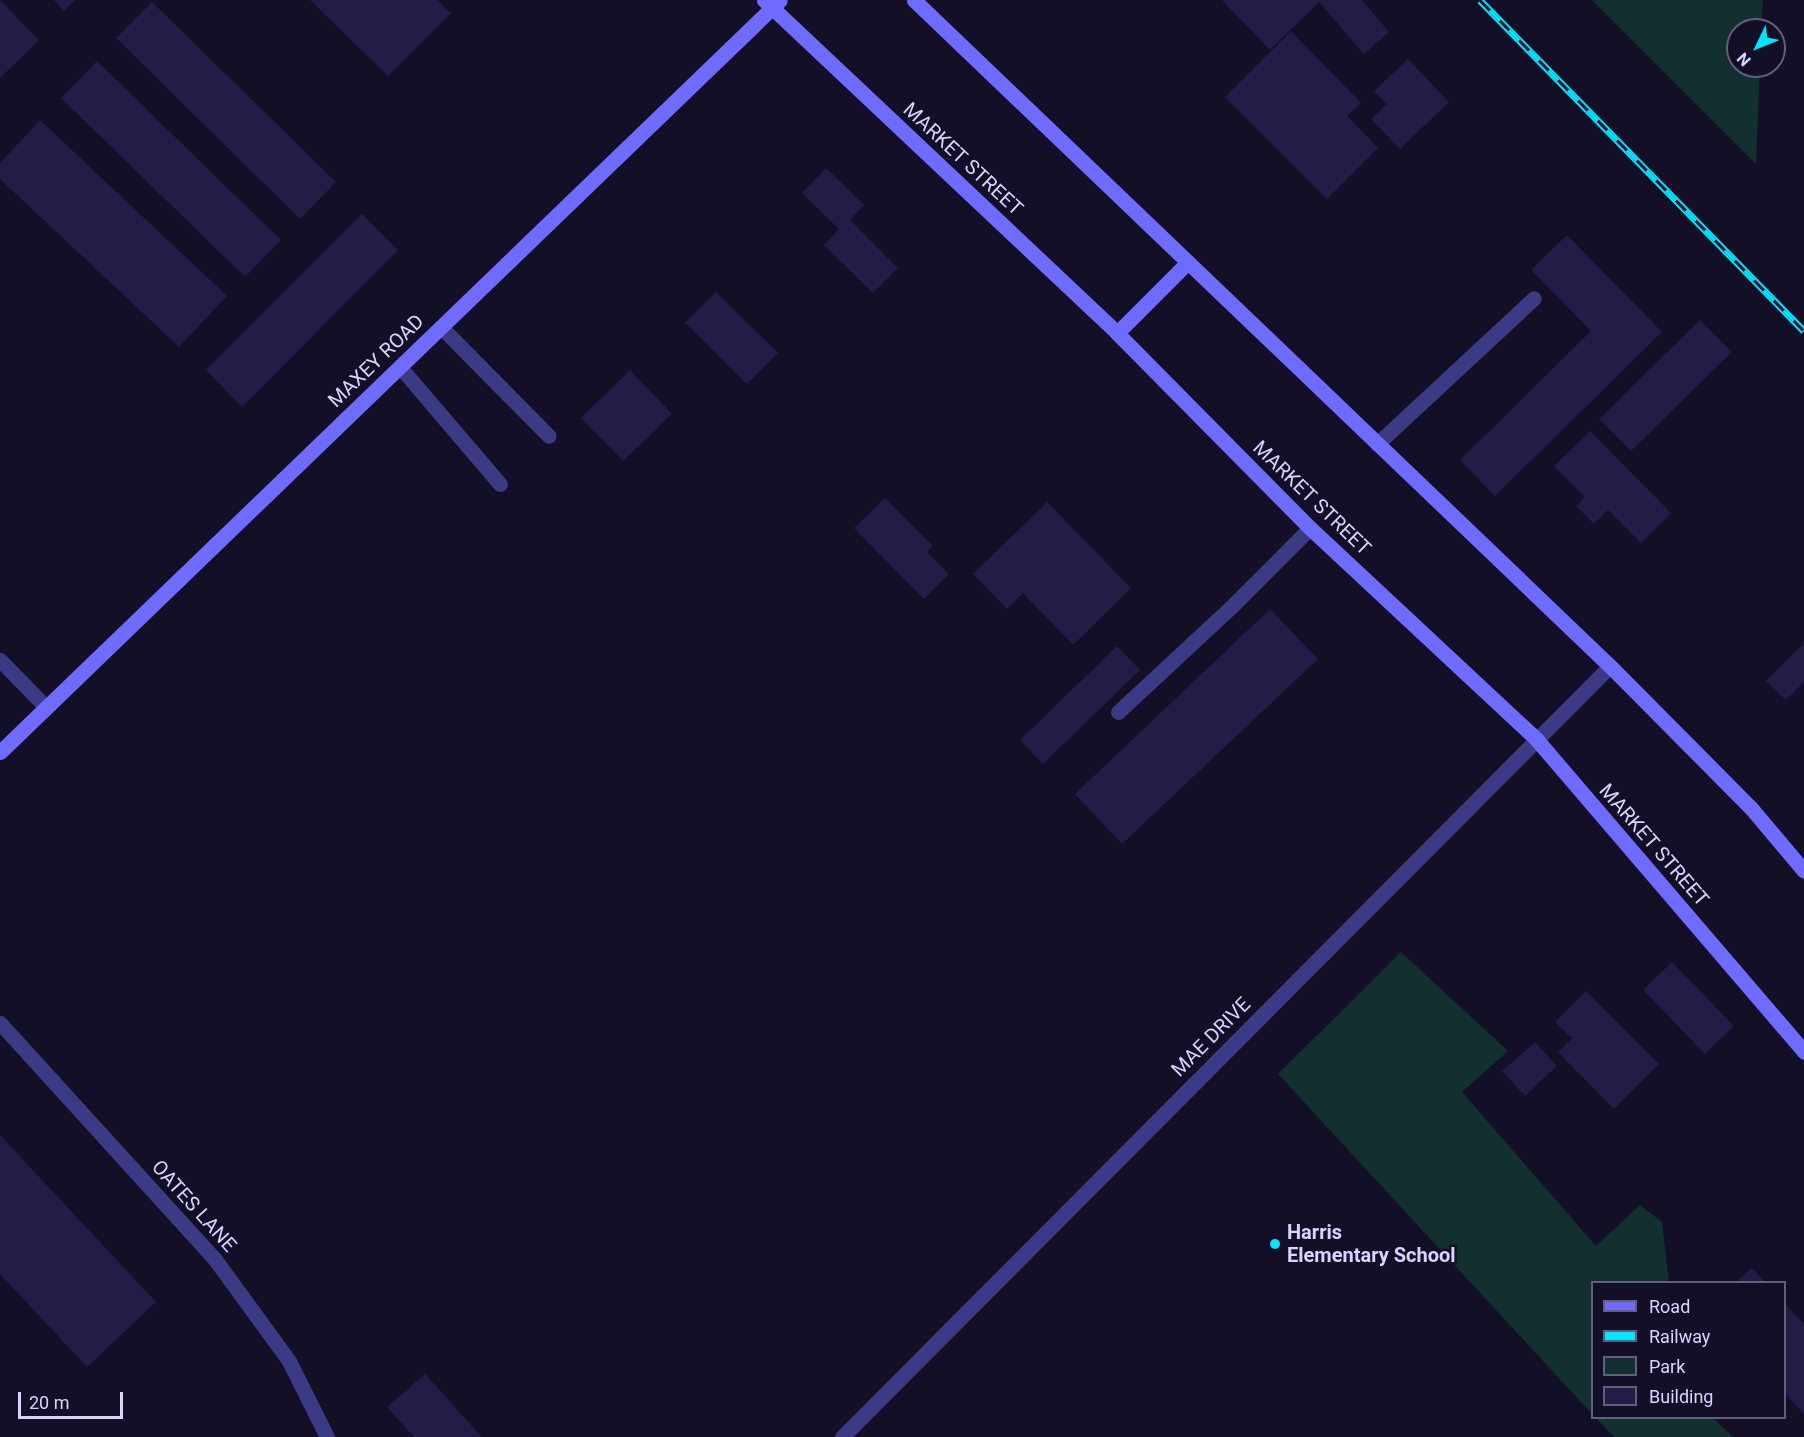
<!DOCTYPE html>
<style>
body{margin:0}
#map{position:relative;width:1804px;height:1437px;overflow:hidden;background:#130f26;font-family:Roboto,sans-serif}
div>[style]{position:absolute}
.green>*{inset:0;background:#12302f}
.building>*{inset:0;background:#241b47}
.lane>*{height:15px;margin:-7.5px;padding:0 7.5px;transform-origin:7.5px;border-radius:7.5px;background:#3d3a85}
.street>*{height:15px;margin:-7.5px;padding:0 7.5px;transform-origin:7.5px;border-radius:7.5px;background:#3d3a85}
.secondary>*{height:15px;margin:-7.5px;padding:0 7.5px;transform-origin:7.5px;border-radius:7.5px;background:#6f6bff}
.rail>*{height:7px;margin-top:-3.5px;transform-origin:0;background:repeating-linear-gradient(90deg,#130f26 0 14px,#00e5ff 0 28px);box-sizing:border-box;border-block:2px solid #00e5ff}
.dots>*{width:16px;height:16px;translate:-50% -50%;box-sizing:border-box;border:3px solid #130f26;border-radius:50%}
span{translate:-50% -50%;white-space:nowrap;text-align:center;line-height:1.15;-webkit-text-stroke:5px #130f26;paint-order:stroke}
.street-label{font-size:20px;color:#d9d4ff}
.poi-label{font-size:20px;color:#d9d4ff;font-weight:700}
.left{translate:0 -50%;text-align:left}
.legend{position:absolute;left:1591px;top:1281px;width:195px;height:138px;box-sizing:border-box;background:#130f26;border:2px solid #625e7d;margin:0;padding:8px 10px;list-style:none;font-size:18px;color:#d9d4ff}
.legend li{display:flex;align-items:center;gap:12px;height:30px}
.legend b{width:30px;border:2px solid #625e7d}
.north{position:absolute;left:1726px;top:18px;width:60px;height:60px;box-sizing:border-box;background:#130f26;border:2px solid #625e7d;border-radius:50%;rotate:227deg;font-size:16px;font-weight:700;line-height:24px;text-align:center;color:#d9d4ff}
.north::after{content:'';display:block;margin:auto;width:21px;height:27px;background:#00e5ff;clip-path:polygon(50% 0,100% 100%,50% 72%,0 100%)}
.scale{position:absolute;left:18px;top:1392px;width:105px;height:27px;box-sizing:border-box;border:3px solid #d9d4ff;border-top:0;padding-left:8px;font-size:18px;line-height:21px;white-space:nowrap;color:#d9d4ff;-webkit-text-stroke:4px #130f26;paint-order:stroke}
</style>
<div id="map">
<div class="green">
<i style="clip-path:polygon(1592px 0,1763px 0,1761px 30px,1738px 30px,1738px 66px,1760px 66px,1756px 164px)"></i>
<i style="clip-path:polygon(1401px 952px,1508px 1051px,1462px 1092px,1596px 1246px,1640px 1205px,1662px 1222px,1669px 1282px,1592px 1282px,1592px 1414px,1278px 1074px)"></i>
<i style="clip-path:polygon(1596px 1418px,1713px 1418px,1733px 1437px,1614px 1437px)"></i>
</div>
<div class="building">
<i style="clip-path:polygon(0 0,39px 40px,0 78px)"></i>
<i style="clip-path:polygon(54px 0,75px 0,64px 11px)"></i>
<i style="clip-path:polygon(310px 0,437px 0,451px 13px,388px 76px)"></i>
<i style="clip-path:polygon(1222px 0,1362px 0,1389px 32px,1364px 54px,1319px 2px,1270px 50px)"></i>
<i style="clip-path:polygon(152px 2px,336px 182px,300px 219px,116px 38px)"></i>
<i style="clip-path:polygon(1291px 31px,1361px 103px,1347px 116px,1378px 148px,1327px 199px,1225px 97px)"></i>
<i style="clip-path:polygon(1408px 59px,1449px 102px,1400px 149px,1371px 119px,1387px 104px,1374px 91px)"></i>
<i style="clip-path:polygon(97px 61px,281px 240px,245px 277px,61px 98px)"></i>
<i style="clip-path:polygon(40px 120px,227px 296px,179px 347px,0 179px,0 163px)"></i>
<i style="clip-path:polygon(826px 168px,864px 205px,850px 220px,898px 268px,873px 293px,824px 245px,839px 229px,802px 193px)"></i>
<i style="clip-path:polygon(362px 214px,398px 250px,242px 407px,206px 370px)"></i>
<i style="clip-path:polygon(1567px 235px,1662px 332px,1495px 496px,1460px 460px,1591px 331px,1531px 270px)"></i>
<i style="clip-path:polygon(716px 292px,778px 353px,747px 384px,685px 323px)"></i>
<i style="clip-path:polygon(1700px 320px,1732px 352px,1631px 451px,1599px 419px)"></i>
<i style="clip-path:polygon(630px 370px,672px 414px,623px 461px,581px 418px)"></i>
<i style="clip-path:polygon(1590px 431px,1671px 513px,1641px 543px,1608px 510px,1594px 524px,1576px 506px,1585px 497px,1554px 466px)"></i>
<i style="clip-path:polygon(885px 498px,933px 546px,927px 552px,949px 574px,924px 599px,854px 528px)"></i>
<i style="clip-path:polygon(1047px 502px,1131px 588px,1073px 645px,1023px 593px,1007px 609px,973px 574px)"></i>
<i style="clip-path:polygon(1270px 609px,1318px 659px,1122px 844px,1075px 794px)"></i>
<i style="clip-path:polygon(1804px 643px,1804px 682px,1786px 700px,1766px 681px)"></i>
<i style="clip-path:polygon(1117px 646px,1140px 670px,1043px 764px,1020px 740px)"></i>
<i style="clip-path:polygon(1672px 962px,1734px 1026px,1705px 1054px,1643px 990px)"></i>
<i style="clip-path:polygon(1586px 991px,1659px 1064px,1614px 1109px,1558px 1052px,1572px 1038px,1555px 1022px)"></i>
<i style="clip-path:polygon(1535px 1042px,1557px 1066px,1525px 1096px,1502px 1071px)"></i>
<i style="clip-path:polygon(0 1135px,156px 1302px,87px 1367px,0 1274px)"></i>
<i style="clip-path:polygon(1752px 1268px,1765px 1282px,1736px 1282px)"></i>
<i style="clip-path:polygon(1784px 1303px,1804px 1324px,1804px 1414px,1784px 1393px)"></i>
<i style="clip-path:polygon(425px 1374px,482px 1437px,414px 1437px,387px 1407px)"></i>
</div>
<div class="lane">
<i style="left:441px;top:327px;width:153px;rotate:45.3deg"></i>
<i style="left:400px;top:367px;width:154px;rotate:49.5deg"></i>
<i style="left:1377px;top:444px;width:214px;rotate:-42.9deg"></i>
<i style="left:0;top:660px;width:66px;rotate:45.6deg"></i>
</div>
<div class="street">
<i style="left:1118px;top:712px;width:157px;rotate:-42.9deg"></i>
<i style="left:1233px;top:605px;width:109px;rotate:-45deg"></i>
<i style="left:0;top:1023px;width:318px;rotate:47.7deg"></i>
<i style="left:214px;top:1258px;width:127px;rotate:53.9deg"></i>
<i style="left:289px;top:1361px;width:85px;rotate:63.4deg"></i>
<i style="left:842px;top:1437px;width:1088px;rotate:-45.11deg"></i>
</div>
<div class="secondary">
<i style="left:764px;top:0;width:485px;rotate:43.3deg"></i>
<i style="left:1117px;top:333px;width:274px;rotate:45.3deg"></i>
<i style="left:1310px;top:528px;width:311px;rotate:43deg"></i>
<i style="left:1537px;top:740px;width:411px;rotate:49.4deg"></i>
<i style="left:914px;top:0;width:963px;rotate:43.74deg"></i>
<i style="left:1610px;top:666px;width:200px;rotate:45.2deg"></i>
<i style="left:1751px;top:808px;width:82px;rotate:49.9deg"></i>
<i style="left:1117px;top:333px;width:100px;rotate:-45deg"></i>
<i style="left:0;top:752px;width:1083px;rotate:-43.95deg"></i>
</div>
<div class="rail">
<i style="left:1480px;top:0;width:463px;rotate:45.6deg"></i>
</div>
<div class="dots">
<i style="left:1275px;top:1244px;background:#00e5ff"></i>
</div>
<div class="street-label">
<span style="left:963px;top:159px;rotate:43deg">MARKET STREET</span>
<span style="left:376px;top:361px;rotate:-44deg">MAXEY ROAD</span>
<span style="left:1312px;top:498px;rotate:44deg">MARKET STREET</span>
<span style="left:1654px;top:845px;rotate:49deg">MARKET STREET</span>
<span style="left:1211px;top:1037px;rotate:-45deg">MAE DRIVE</span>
<span style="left:194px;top:1206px;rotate:48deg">OATES LANE</span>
</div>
<div class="poi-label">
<span class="left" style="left:1287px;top:1244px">Harris<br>Elementary School</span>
</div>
<ul class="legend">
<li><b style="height:8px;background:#6f6bff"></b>Road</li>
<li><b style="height:8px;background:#00e5ff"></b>Railway</li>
<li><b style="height:16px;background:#12302f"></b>Park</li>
<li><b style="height:16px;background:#241b47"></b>Building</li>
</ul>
<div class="north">N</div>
<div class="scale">20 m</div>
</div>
